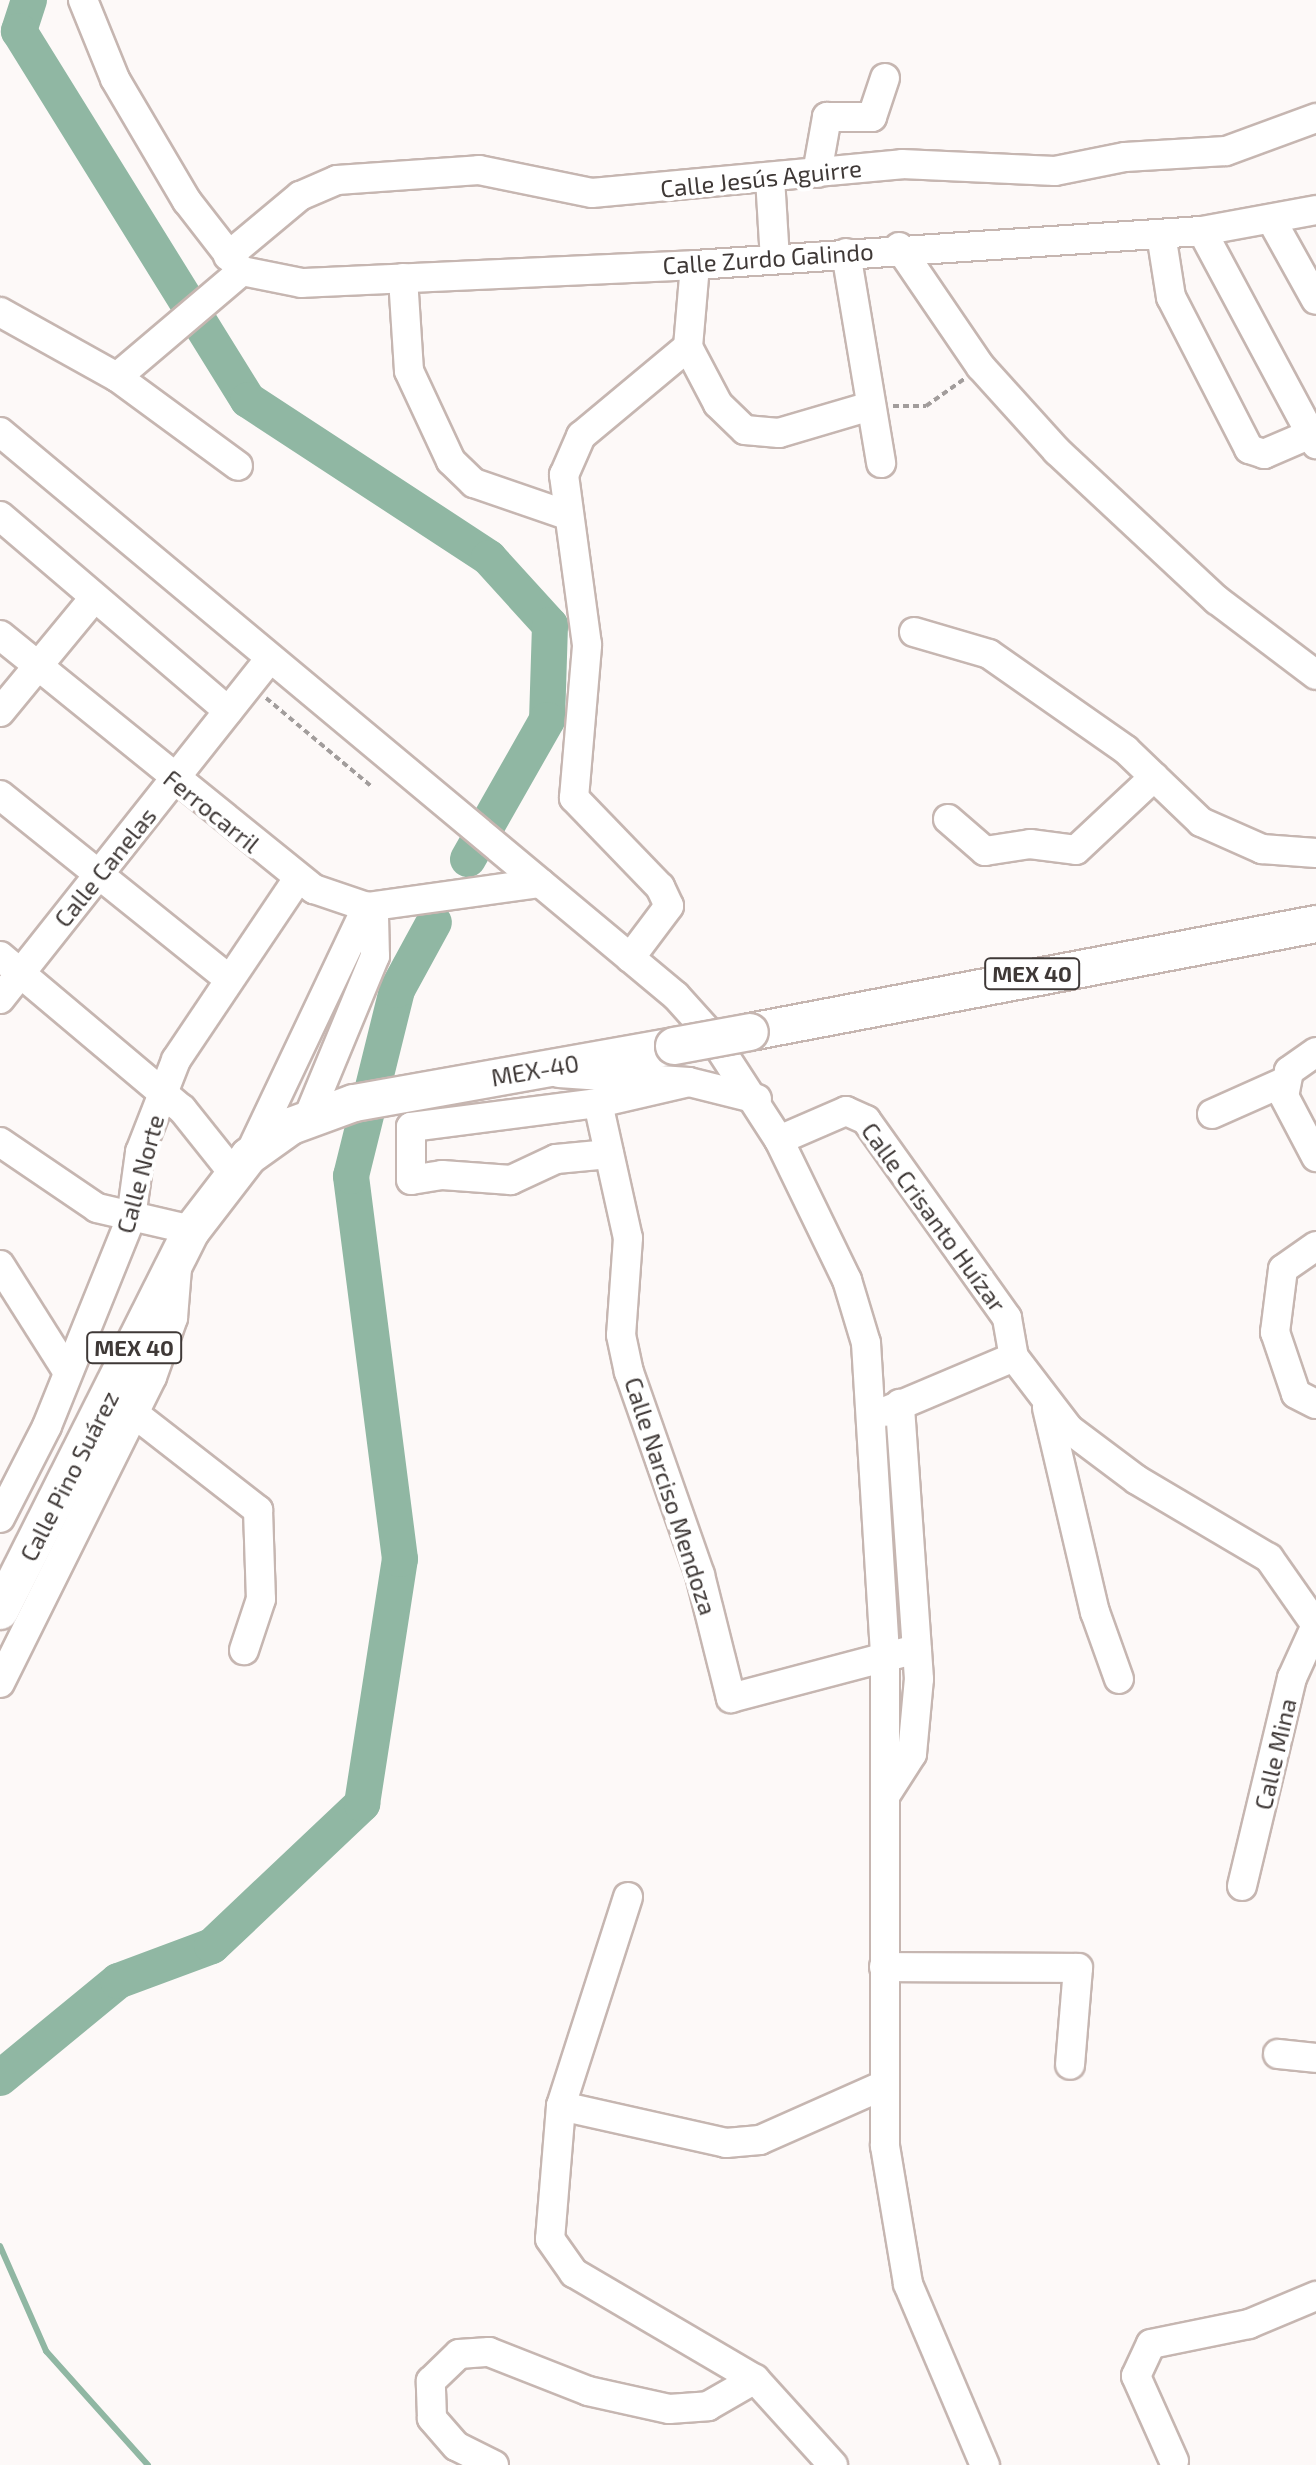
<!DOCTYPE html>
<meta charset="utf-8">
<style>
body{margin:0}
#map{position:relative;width:1316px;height:2465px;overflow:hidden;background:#fdf9f8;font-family:"Exo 2",sans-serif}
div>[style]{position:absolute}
.stream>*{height:6px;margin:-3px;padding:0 3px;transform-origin:3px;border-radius:3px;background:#90b7a3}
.river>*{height:36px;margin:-18px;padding:0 18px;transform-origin:18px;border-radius:18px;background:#90b7a3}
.path>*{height:4px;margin-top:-2px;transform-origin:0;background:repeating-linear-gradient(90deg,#a29d9c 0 6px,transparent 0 10px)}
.roads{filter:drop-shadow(2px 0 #c6b6b1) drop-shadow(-2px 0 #c6b6b1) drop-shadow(0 2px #c6b6b1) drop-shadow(0 -2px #c6b6b1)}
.minor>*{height:28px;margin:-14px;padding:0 14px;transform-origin:14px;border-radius:14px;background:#fff}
.major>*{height:36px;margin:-18px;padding:0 18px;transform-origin:18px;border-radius:18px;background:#fff}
.bridges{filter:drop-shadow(2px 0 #c6b6b1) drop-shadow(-2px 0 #c6b6b1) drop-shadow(0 2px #c6b6b1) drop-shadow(0 -2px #c6b6b1)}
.major-bridge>*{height:36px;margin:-18px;padding:0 18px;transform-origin:18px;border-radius:18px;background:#fff}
span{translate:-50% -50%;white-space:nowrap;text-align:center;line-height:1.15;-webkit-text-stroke:8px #fff;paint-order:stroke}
.shield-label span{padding:2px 6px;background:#fff;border:2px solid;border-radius:6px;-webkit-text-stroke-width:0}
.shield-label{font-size:22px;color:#3f3937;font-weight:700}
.street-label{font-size:24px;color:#3f3937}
</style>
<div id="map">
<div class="stream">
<i style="left:0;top:2246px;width:115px;rotate:66.3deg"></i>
<i style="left:46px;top:2351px;width:153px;rotate:48.2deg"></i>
</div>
<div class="river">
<i style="left:29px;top:0;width:33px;rotate:108deg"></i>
<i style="left:19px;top:31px;width:434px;rotate:58.2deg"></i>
<i style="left:248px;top:400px;width:288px;rotate:33.2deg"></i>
<i style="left:489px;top:558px;width:91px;rotate:47.7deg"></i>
<i style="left:550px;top:625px;width:95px;rotate:91.8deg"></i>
<i style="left:547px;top:720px;width:160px;rotate:119.6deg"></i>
<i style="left:0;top:2078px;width:153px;rotate:-39.4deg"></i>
<i style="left:118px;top:1981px;width:100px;rotate:-20.4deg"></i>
<i style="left:212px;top:1946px;width:207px;rotate:-43.4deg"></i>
<i style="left:362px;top:1804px;width:248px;rotate:-81.2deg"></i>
<i style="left:400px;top:1559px;width:386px;rotate:-97.3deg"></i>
<i style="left:351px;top:1176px;width:192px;rotate:-76.1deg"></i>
<i style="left:397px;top:990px;width:77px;rotate:-61.4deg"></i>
</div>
<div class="path">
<i style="left:893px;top:406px;width:33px"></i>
<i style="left:926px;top:406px;width:47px;rotate:-35.4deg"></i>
<i style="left:266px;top:698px;width:137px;rotate:40deg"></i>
</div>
<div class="roads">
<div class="minor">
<i style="left:83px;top:0;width:85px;rotate:67.9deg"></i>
<i style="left:115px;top:79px;width:142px;rotate:59.5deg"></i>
<i style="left:187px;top:201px;width:85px;rotate:52.2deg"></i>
<i style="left:817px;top:173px;width:57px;rotate:-79.9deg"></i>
<i style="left:827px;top:117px;width:45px"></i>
<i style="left:872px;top:117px;width:41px;rotate:-71.6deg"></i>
<i style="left:770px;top:178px;width:81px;rotate:86.5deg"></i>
<i style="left:1272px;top:221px;width:90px;rotate:60.9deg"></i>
<i style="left:1202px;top:231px;width:242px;rotate:61.8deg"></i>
<i style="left:1161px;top:234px;width:64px;rotate:81deg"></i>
<i style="left:1171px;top:297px;width:171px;rotate:62.8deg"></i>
<i style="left:1249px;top:449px;width:16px;rotate:18deg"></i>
<i style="left:1264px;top:454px;width:51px;rotate:-23.1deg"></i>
<i style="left:899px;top:247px;width:145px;rotate:55.7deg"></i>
<i style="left:981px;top:367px;width:113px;rotate:47.9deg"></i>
<i style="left:1057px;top:451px;width:219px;rotate:43deg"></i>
<i style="left:1217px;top:600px;width:124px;rotate:37.1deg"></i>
<i style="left:846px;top:253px;width:213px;rotate:80.5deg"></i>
<i style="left:228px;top:256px;width:94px;rotate:-39.8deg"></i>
<i style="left:300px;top:196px;width:40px;rotate:-23.4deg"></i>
<i style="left:337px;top:180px;width:142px;rotate:-4deg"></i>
<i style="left:479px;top:170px;width:115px;rotate:11.5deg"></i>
<i style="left:592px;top:193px;width:311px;rotate:-5.3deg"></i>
<i style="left:902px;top:164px;width:153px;rotate:2.6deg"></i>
<i style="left:1055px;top:171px;width:71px;rotate:-11.3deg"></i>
<i style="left:1125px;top:157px;width:101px;rotate:-3.4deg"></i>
<i style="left:1226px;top:151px;width:96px;rotate:-20.1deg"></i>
<i style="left:403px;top:278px;width:93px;rotate:86.3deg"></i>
<i style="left:409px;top:371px;width:99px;rotate:65deg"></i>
<i style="left:451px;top:461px;width:32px;rotate:44deg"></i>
<i style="left:474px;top:483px;width:98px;rotate:19deg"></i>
<i style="left:0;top:312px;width:134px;rotate:29.1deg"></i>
<i style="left:117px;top:377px;width:150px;rotate:36.3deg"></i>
<i style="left:688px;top:347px;width:64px;rotate:62.2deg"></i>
<i style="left:718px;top:404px;width:37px;rotate:44deg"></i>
<i style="left:745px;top:430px;width:34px;rotate:5deg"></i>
<i style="left:779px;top:433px;width:96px;rotate:-16.4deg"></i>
<i style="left:117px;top:377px;width:164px;rotate:-40.3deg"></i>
<i style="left:242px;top:271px;width:61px;rotate:11.3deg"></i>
<i style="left:302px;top:283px;width:393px;rotate:-2.6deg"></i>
<i style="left:695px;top:265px;width:508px;rotate:-3.84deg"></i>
<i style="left:1202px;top:231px;width:116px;rotate:-10.4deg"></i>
<i style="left:0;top:432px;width:880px;rotate:39.84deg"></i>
<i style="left:676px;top:996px;width:52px;rotate:48.1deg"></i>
<i style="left:711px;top:1035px;width:125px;rotate:57.1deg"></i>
<i style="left:779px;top:1140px;width:156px;rotate:64.1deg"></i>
<i style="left:847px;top:1280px;width:66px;rotate:73.2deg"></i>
<i style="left:866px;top:1343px;width:316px;rotate:86.5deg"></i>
<i style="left:885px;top:1658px;width:488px;rotate:90deg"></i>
<i style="left:885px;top:2146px;width:140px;rotate:80.5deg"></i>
<i style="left:908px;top:2284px;width:197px;rotate:67deg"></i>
<i style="left:0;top:516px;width:300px;rotate:40.5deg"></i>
<i style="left:914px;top:632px;width:78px;rotate:16.3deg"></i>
<i style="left:989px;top:654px;width:167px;rotate:35deg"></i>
<i style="left:1126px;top:750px;width:104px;rotate:43.8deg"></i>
<i style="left:1201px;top:822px;width:67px;rotate:23.9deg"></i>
<i style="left:1262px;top:849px;width:54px;rotate:4.2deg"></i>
<i style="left:0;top:635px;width:404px;rotate:39deg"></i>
<i style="left:314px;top:889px;width:56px;rotate:18.8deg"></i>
<i style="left:367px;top:907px;width:175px;rotate:-7.9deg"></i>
<i style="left:0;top:712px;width:148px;rotate:-50.5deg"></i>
<i style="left:0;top:795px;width:290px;rotate:38.8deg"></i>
<i style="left:948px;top:819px;width:49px;rotate:40.9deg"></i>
<i style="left:985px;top:851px;width:46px;rotate:-8.8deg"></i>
<i style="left:1030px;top:844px;width:46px;rotate:7.4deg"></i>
<i style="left:1076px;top:850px;width:107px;rotate:-43.1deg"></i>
<i style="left:0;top:956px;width:238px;rotate:40.1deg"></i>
<i style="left:182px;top:1109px;width:82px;rotate:51.4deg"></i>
<i style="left:630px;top:958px;width:65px;rotate:-53.1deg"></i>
<i style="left:669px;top:906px;width:21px;rotate:-115deg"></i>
<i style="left:660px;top:887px;width:124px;rotate:-134deg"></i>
<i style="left:574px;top:798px;width:154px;rotate:-85.1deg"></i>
<i style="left:587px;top:645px;width:172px;rotate:-97.7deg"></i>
<i style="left:564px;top:475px;width:43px;rotate:-66.4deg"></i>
<i style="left:581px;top:436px;width:139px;rotate:-39.8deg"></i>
<i style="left:688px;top:347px;width:82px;rotate:-85.1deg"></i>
<i style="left:0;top:999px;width:434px;rotate:-51.6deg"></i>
<i style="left:1316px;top:1052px;width:33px;rotate:145deg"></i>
<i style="left:1289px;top:1071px;width:25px;rotate:101deg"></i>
<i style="left:1284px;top:1096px;width:69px;rotate:62.3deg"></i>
<i style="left:559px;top:1073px;width:130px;rotate:4deg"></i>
<i style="left:689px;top:1082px;width:70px;rotate:14deg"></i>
<i style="left:598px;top:1103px;width:138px;rotate:77.5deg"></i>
<i style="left:628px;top:1238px;width:97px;rotate:94.1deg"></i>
<i style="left:621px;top:1335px;width:38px;rotate:78deg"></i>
<i style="left:629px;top:1372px;width:215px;rotate:70.7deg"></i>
<i style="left:700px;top:1575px;width:127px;rotate:75.9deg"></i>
<i style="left:731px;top:1698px;width:192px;rotate:-14.8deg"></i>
<i style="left:1212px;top:1114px;width:79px;rotate:-24deg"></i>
<i style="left:779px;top:1140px;width:73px;rotate:-23.4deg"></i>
<i style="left:846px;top:1111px;width:22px;rotate:24deg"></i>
<i style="left:866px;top:1120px;width:243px;rotate:54.5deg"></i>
<i style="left:1007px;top:1318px;width:40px;rotate:80deg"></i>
<i style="left:1014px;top:1357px;width:91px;rotate:52.6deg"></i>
<i style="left:1069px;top:1429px;width:85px;rotate:36.9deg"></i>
<i style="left:1137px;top:1480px;width:153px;rotate:30.6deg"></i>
<i style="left:1269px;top:1558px;width:82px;rotate:55deg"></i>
<i style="left:0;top:1142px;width:117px;rotate:34.2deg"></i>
<i style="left:97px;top:1208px;width:98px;rotate:13deg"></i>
<i style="left:609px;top:1154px;width:53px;rotate:174.6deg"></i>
<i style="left:556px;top:1159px;width:50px;rotate:155deg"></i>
<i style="left:511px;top:1180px;width:69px;rotate:-175.9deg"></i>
<i style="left:442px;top:1175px;width:31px;rotate:171deg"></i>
<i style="left:411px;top:1180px;width:53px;rotate:-90deg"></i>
<i style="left:411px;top:1127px;width:189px;rotate:-7.3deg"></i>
<i style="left:598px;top:1103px;width:93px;rotate:-13deg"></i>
<i style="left:249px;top:1155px;width:275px;rotate:-64.6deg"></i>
<i style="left:367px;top:907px;width:11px;rotate:52deg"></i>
<i style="left:374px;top:916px;width:40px;rotate:88.6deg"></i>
<i style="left:375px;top:956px;width:175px;rotate:112.5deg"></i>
<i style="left:1316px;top:1246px;width:40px;rotate:145.1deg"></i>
<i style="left:1283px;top:1269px;width:64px;rotate:97.2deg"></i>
<i style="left:1275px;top:1332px;width:65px;rotate:71.3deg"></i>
<i style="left:1296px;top:1394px;width:22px;rotate:27deg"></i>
<i style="left:0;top:1265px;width:122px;rotate:57.7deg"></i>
<i style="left:1047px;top:1408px;width:210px;rotate:76.8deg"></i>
<i style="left:1095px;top:1612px;width:71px;rotate:70.3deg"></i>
<i style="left:884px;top:1412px;width:141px;rotate:-22.9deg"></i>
<i style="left:136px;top:1415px;width:155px;rotate:37.9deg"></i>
<i style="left:258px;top:1510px;width:89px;rotate:88.1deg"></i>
<i style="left:261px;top:1599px;width:54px;rotate:108.4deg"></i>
<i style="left:0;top:1518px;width:103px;rotate:-62.9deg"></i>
<i style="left:47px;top:1426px;width:224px;rotate:-68deg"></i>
<i style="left:131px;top:1218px;width:67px;rotate:-82.2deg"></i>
<i style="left:140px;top:1152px;width:99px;rotate:-68.6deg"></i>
<i style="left:176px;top:1060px;width:217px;rotate:-56.1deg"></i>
<i style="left:0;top:1683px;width:342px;rotate:-63.6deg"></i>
<i style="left:152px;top:1377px;width:63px;rotate:-70.4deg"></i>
<i style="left:173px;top:1318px;width:50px;rotate:-85.4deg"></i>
<i style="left:887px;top:1793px;width:46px;rotate:-57.3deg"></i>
<i style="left:912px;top:1754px;width:75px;rotate:-84.7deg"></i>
<i style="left:919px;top:1679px;width:276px;rotate:-94deg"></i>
<i style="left:1242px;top:1886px;width:214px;rotate:-76.5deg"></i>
<i style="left:1292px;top:1678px;width:58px;rotate:-65.6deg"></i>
<i style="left:628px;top:1897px;width:219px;rotate:107.8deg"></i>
<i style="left:561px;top:2106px;width:133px;rotate:94.7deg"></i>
<i style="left:550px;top:2239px;width:42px;rotate:54.8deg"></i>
<i style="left:574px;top:2273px;width:210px;rotate:30.4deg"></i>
<i style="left:755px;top:2379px;width:116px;rotate:47.8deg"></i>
<i style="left:884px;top:1967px;width:194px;rotate:0.3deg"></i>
<i style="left:1078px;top:1968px;width:97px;rotate:94.7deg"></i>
<i style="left:1278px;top:2054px;width:38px;rotate:6deg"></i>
<i style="left:561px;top:2106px;width:169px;rotate:12.6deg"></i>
<i style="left:726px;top:2143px;width:34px;rotate:-5deg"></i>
<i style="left:760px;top:2140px;width:133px;rotate:-23.9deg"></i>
<i style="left:1174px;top:2461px;width:93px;rotate:-114.1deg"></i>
<i style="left:1136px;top:2376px;width:35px;rotate:-65deg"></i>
<i style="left:1151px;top:2344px;width:100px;rotate:-11.5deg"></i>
<i style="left:1249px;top:2324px;width:73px;rotate:-22.7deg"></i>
<i style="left:494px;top:2465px;width:42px;rotate:-153.4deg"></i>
<i style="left:456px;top:2446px;width:37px;rotate:-131deg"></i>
<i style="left:432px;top:2418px;width:37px;rotate:-92deg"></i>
<i style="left:431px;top:2381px;width:39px;rotate:-44deg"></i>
<i style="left:459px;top:2354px;width:30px;rotate:-4deg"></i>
<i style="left:489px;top:2352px;width:106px;rotate:21.5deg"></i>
<i style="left:588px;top:2391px;width:83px;rotate:12.5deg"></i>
<i style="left:669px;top:2409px;width:39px;rotate:-4deg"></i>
<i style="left:708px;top:2406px;width:54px;rotate:-29.9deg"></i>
</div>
<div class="major">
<i style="left:750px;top:1032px;width:576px;rotate:-10.8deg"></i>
<i style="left:0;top:1611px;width:427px;rotate:-63.3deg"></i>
<i style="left:192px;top:1230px;width:93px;rotate:-52.4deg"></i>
<i style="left:249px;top:1156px;width:52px;rotate:-35.5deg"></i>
<i style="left:291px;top:1126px;width:67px;rotate:-20.1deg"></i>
<i style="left:354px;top:1103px;width:325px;rotate:-10.1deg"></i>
</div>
</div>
<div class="bridges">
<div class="major-bridge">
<i style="left:674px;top:1046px;width:77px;rotate:-10.4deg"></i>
</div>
</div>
<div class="shield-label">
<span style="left:1032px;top:974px">MEX 40</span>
<span style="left:134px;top:1348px">MEX 40</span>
</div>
<div class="street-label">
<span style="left:761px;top:178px;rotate:-6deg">Calle Jesús Aguirre</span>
<span style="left:768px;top:258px;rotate:-4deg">Calle Zurdo Galindo</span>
<span style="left:212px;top:811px;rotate:39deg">Ferrocarril</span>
<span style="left:105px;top:867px;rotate:-51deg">Calle Canelas</span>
<span style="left:535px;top:1070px;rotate:-10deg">MEX-40</span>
<span style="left:140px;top:1174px;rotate:-75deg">Calle Norte</span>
<span style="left:934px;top:1217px;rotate:54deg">Calle Crisanto Huízar</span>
<span style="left:69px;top:1476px;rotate:-63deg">Calle Pino Suárez</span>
<span style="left:671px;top:1496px;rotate:72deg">Calle Narciso Mendoza</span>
<span style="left:1275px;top:1754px;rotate:-77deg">Calle Mina</span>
</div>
</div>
